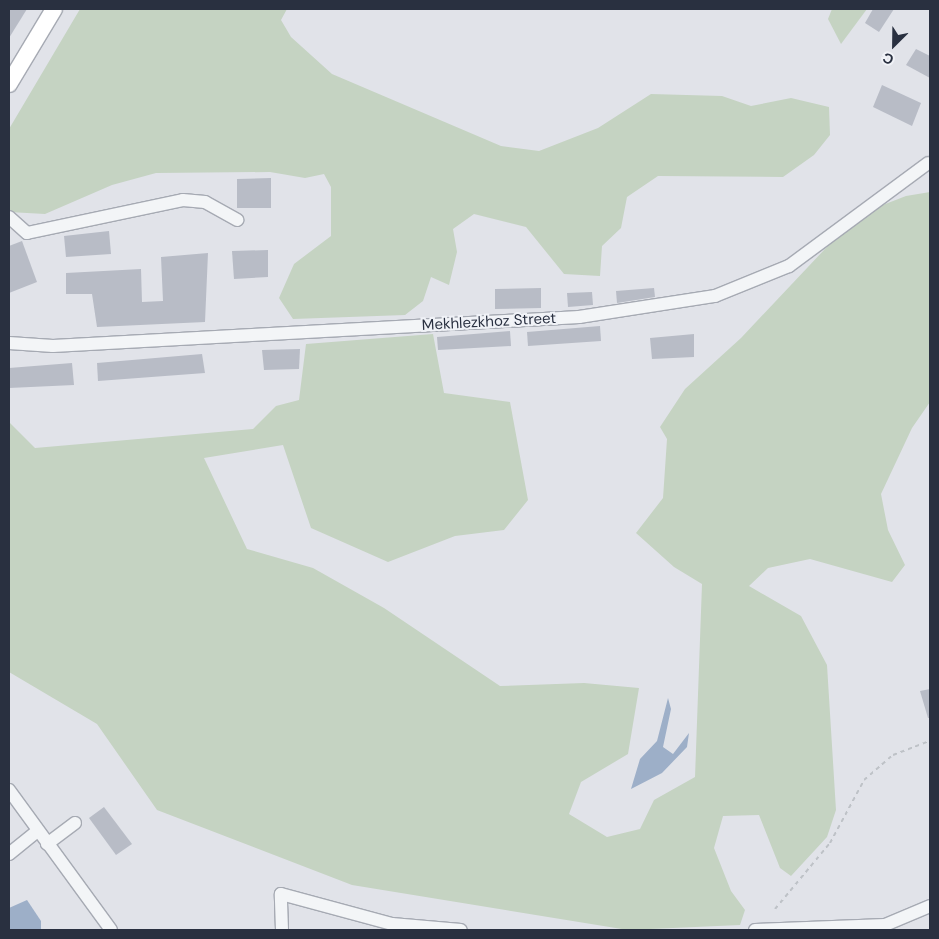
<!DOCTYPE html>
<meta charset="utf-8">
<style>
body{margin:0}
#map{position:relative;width:939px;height:939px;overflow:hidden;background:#e1e3e9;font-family:"DM Sans",sans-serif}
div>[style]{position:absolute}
.green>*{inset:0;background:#c5d3c2}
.water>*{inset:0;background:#9dafc8}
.building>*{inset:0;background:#b8bcc6}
.path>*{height:2px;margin-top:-1px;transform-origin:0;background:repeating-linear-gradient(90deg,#bec2c7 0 4px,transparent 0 8px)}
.roads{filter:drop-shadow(1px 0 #a6aab3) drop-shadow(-1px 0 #a6aab3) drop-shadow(0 1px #a6aab3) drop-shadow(0 -1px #a6aab3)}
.minor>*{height:12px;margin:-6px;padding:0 6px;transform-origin:6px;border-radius:6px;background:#f3f5f7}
.major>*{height:16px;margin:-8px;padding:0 8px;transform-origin:8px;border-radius:8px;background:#fff}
span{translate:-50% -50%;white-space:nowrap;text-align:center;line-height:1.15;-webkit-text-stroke:4px #f0f2f7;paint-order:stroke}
.street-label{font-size:15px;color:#293040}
.frame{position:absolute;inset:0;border:10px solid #293040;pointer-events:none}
.north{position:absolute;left:869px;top:20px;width:50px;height:50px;-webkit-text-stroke:4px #f0f2f7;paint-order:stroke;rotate:203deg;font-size:14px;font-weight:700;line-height:20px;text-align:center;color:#293040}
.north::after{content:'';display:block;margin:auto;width:18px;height:22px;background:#293040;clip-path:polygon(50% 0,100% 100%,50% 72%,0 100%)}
</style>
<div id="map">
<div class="green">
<i style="clip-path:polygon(80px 9px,287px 9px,281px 20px,291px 37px,332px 74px,501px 146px,539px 151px,598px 128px,651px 94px,722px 96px,751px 106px,791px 98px,829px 107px,830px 135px,814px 155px,783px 177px,658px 176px,627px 197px,621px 228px,602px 246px,600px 276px,564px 274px,526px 227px,474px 214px,453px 229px,457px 252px,449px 285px,431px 277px,423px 301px,405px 315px,293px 319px,279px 298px,294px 264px,331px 236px,331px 187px,324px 174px,305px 178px,270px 172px,156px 173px,112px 185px,45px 214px,9px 212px,9px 129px)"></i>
<i style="clip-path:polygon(832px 9px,867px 9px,841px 44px,828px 19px)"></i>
<i style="clip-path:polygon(930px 192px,930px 402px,912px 428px,881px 494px,888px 530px,905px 565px,892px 582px,810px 559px,768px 568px,749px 586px,801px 616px,827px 665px,836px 810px,827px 837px,791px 876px,780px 868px,759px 815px,723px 816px,714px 848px,731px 891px,745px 910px,740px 925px,628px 930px,352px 885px,157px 810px,97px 724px,9px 672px,9px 422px,35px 448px,253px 429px,276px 406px,299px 400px,306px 344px,433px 334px,444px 393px,510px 402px,528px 500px,504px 530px,455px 536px,388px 562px,311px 528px,283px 445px,204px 458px,247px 549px,313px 568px,384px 608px,500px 686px,584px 683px,639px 688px,628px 754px,581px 782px,569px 814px,607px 837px,640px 829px,654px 800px,695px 777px,702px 584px,674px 567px,636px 533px,663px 498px,667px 439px,660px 427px,685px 389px,741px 338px,857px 215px,906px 196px)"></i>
</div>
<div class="water">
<i style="clip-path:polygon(668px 698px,671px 709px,663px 747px,673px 754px,689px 733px,687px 747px,662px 773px,631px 789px,640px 759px,657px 741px)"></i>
<i style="clip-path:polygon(27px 900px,41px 921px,41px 930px,9px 930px,9px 908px)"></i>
</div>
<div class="building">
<i style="clip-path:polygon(9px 9px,27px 9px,9px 38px)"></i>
<i style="clip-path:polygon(873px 9px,894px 9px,879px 32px,865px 23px)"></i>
<i style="clip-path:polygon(916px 49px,930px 56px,930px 78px,906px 65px)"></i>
<i style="clip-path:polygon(882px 85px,921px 103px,912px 126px,873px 107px)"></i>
<i style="clip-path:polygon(271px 178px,271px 208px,237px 208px,237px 179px)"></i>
<i style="clip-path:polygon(109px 231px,111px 254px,66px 257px,64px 236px)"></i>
<i style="clip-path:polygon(22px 241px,37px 282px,9px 293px,9px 246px)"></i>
<i style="clip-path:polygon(268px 250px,268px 277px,234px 279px,232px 251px)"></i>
<i style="clip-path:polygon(208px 253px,205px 322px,97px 327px,92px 294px,66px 294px,66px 273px,141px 269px,142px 302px,163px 301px,161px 257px)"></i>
<i style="clip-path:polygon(541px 288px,541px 308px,495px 309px,495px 289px)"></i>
<i style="clip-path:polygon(654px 288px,655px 297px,617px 303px,616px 291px)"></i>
<i style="clip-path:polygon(592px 292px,593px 305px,568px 307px,567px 293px)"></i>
<i style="clip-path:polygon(600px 326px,601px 341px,528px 346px,527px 332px)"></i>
<i style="clip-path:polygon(510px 331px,511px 346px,438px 350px,437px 337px)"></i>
<i style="clip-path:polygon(694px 334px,694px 357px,652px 359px,650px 338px)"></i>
<i style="clip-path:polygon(300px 349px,299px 369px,264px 370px,262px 350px)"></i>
<i style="clip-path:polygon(202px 354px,205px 373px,98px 381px,97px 363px)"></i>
<i style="clip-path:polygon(72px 363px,74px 385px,9px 388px,9px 368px)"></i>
<i style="clip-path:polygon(930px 689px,930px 718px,928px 718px,920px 691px)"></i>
<i style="clip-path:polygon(104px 807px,132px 844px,116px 855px,89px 818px)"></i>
</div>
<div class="path">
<i style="left:930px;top:498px;width:15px;rotate:90deg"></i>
<i style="left:775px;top:909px;width:86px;rotate:-50.2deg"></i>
<i style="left:830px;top:843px;width:72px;rotate:-61.6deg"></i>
<i style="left:864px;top:780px;width:38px;rotate:-41deg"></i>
<i style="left:893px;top:755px;width:40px;rotate:-21deg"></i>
</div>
<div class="roads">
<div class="minor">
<i style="left:9px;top:217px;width:24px;rotate:42deg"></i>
<i style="left:27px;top:233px;width:159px;rotate:-11.9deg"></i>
<i style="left:183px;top:200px;width:22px;rotate:5deg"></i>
<i style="left:205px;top:202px;width:37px;rotate:29deg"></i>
<i style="left:9px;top:343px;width:44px;rotate:3.9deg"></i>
<i style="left:53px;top:346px;width:527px;rotate:-3.16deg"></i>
<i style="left:579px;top:317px;width:138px;rotate:-8.8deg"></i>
<i style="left:715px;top:296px;width:80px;rotate:-22.1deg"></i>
<i style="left:789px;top:266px;width:173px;rotate:-36.5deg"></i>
<i style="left:9px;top:790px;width:173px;rotate:53.9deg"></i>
<i style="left:47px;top:844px;width:35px;rotate:-37deg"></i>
<i style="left:9px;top:854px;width:36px;rotate:-39deg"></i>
<i style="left:282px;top:930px;width:36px;rotate:-92deg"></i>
<i style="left:281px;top:894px;width:115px;rotate:15.1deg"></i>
<i style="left:392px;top:924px;width:69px;rotate:5deg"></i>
<i style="left:755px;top:930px;width:130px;rotate:-2.2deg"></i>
<i style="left:885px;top:925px;width:49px;rotate:-22.9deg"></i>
</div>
<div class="major">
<i style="left:9px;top:84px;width:87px;rotate:-59deg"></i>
</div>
</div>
<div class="street-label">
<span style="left:489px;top:322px;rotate:-3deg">Mekhlezkhoz Street</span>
</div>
<div class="frame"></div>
<div class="north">С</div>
</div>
